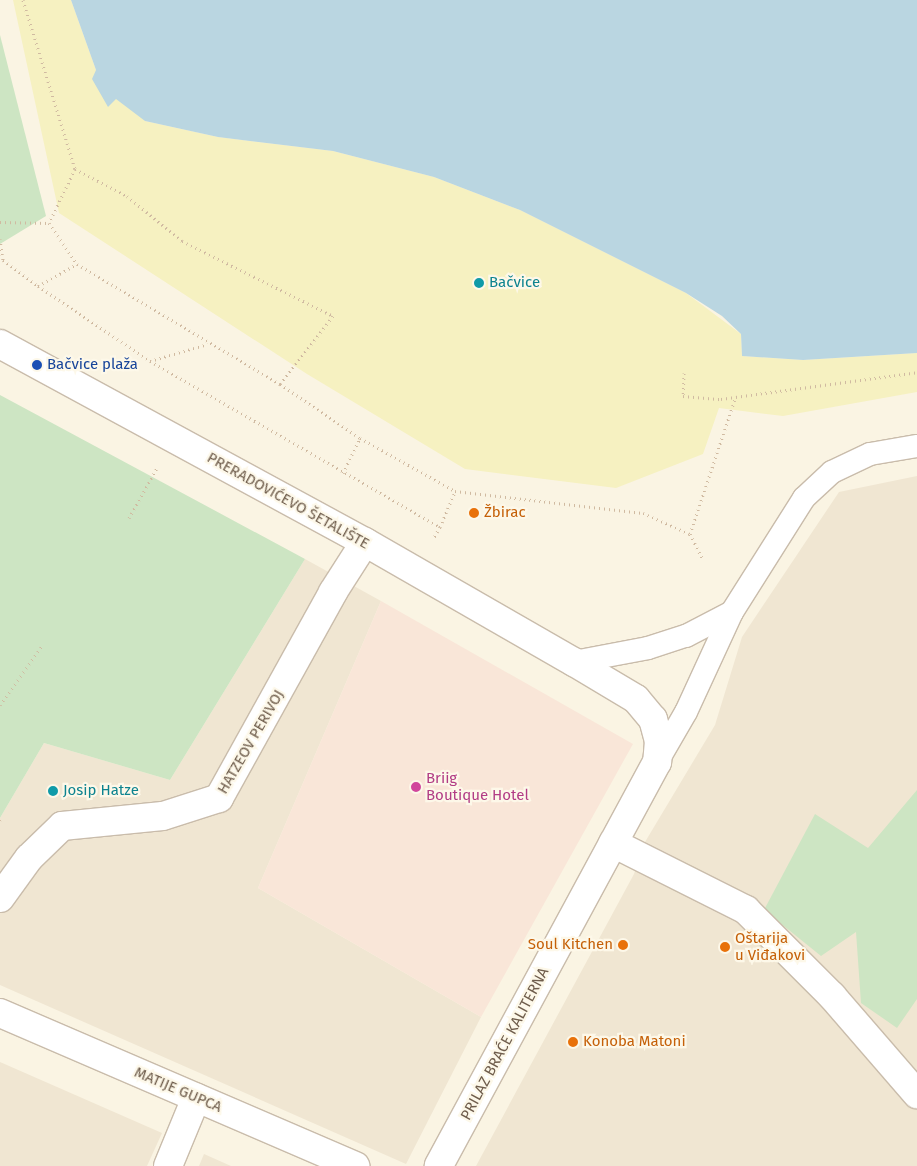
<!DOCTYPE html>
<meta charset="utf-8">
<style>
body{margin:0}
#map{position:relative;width:917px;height:1166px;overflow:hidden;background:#faf4e3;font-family:"Fira Sans",sans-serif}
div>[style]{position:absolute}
.residential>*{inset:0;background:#f0e6d2}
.commercial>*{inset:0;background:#f9e6d8}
.green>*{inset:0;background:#cde5c3}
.sand>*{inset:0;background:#f6f1c1}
.water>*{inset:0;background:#bad6e1}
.path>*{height:3px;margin-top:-1.5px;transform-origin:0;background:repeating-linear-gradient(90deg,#d0baa1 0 1px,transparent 0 5px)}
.roads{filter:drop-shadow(1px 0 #c9bcab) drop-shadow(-1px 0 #c9bcab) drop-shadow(0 1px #c9bcab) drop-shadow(0 -1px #c9bcab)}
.service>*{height:22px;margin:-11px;padding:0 11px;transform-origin:11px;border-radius:11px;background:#fff}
.pedestrian>*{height:28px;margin:-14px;padding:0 14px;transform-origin:14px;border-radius:14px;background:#fff}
.minor>*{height:28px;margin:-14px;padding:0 14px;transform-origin:14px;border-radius:14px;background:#fff}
.tertiary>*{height:28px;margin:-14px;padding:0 14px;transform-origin:14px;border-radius:14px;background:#fff}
.dots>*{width:14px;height:14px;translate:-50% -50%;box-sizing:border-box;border:2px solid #fdf8e9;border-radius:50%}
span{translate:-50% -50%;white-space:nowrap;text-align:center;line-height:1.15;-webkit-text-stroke:4.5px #fdf8e9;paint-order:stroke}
.culture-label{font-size:15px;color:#0d838f}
.left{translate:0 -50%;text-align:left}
.transit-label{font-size:15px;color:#164399}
.street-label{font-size:15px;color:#6f5d4c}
.food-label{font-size:15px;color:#c56008}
.right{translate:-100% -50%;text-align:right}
.hotel-label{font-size:15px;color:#b23c85}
</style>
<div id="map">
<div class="residential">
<i style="clip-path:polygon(917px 476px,917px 1166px,476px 1166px,634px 874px,645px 842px,715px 725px,742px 637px,839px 492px)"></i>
<i style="clip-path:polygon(305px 559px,381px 601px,258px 888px,481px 1017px,406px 1164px,0 985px,0 818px,44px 743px,170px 780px)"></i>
<i style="clip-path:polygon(0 1062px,162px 1133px,147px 1166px,0 1166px)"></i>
<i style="clip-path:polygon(204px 1154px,231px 1166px,199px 1166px)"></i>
</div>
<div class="commercial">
<i style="clip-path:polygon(381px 601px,633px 744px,481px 1017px,258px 888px)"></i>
</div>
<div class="green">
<i style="clip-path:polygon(0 35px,46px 216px,0 244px)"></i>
<i style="clip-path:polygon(0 395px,305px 559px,170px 780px,44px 743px,0 818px)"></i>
<i style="clip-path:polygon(917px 790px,917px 999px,897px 1028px,861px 1003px,856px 932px,821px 956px,764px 910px,815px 814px,868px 848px)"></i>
</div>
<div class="sand">
<i style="clip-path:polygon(13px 0,71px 0,96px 70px,145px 121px,218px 137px,333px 151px,434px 177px,520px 210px,686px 293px,741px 334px,742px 356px,803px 360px,917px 353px,917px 392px,783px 416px,719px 408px,703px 454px,616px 488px,465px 469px,307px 374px,59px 213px)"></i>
</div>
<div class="water">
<i style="clip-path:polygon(71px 0,917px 0,917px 353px,803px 360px,742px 356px,741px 334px,722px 316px,686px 293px,520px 210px,434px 177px,333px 151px,218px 137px,145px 121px,116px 99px,108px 107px,92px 79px,96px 70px)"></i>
</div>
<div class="path">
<i style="left:23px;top:0;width:177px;rotate:72.9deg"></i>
<i style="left:75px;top:169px;width:59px;rotate:27.4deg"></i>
<i style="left:127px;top:196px;width:71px;rotate:39.3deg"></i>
<i style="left:182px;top:241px;width:169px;rotate:26.4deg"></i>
<i style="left:333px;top:316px;width:86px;rotate:127.9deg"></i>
<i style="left:75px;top:169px;width:60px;rotate:115.7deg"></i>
<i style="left:49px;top:223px;width:50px;rotate:55.7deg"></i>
<i style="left:77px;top:264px;width:236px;rotate:30.6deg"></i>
<i style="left:280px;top:384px;width:97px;rotate:34deg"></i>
<i style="left:360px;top:438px;width:109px;rotate:29.2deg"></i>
<i style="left:455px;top:491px;width:189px;rotate:6.7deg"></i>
<i style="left:643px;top:513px;width:51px;rotate:24.1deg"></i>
<i style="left:690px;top:534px;width:28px;rotate:63deg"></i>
<i style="left:0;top:222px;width:49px;rotate:1.2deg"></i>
<i style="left:0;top:239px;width:21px;rotate:82deg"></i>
<i style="left:3px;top:260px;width:44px;rotate:36.6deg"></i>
<i style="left:38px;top:286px;width:135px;rotate:33.8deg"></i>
<i style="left:150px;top:361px;width:334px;rotate:29.8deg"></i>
<i style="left:440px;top:527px;width:14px;rotate:120deg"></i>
<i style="left:38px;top:286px;width:45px;rotate:-29.4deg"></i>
<i style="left:150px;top:361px;width:60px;rotate:-16.3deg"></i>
<i style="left:684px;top:373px;width:23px;rotate:92deg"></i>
<i style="left:683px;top:396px;width:38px;rotate:5deg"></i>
<i style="left:721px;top:399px;width:198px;rotate:-7.8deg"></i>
<i style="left:343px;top:473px;width:39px;rotate:-64deg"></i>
<i style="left:129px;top:518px;width:57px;rotate:-60.8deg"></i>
<i style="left:440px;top:527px;width:39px;rotate:-67deg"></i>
<i style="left:690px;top:534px;width:145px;rotate:-71.6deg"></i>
<i style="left:0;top:705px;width:72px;rotate:-54.6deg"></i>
<i style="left:0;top:820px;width:3px;rotate:-45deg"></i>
</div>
<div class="roads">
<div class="service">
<i style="left:574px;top:662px;width:75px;rotate:-10.7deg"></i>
<i style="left:648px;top:648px;width:40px;rotate:-18deg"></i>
<i style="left:686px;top:636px;width:52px;rotate:-27.6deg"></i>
<i style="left:657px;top:762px;width:58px;rotate:-59.9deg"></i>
<i style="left:686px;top:712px;width:110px;rotate:-65.3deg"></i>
<i style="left:732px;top:612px;width:135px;rotate:-57.7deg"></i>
<i style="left:804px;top:498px;width:38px;rotate:-43deg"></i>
<i style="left:832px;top:472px;width:42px;rotate:-25.3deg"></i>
<i style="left:870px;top:454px;width:48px;rotate:-9.7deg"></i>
</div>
<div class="pedestrian">
<i style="left:0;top:898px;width:49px;rotate:-54.1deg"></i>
<i style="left:29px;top:858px;width:46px;rotate:-44.1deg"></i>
<i style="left:62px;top:826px;width:101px;rotate:-5.7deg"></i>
<i style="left:163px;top:816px;width:59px;rotate:-17.8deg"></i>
<i style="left:219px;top:798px;width:235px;rotate:-61deg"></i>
<i style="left:333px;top:592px;width:59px;rotate:-57.4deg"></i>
</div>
<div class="minor">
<i style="left:613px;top:843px;width:149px;rotate:26.7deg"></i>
<i style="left:746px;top:910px;width:122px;rotate:45deg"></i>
<i style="left:832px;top:996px;width:130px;rotate:49.1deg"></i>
<i style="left:168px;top:1166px;width:74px;rotate:-67.6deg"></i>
</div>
<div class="tertiary">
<i style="left:0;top:344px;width:415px;rotate:28.5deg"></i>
<i style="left:365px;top:542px;width:241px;rotate:29.9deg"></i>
<i style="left:574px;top:662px;width:72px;rotate:30.8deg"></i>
<i style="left:636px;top:699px;width:26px;rotate:50deg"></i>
<i style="left:653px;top:719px;width:23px;rotate:75deg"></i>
<i style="left:659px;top:741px;width:21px;rotate:95deg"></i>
<i style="left:657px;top:762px;width:459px;rotate:118.4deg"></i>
<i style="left:0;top:1013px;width:387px;rotate:23.3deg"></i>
</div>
</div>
<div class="dots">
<i style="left:479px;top:283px;background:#0f9aa8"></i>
<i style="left:37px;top:365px;background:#1a4fb4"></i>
<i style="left:474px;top:513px;background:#e8710a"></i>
<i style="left:416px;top:787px;background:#d1479c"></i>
<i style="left:53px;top:791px;background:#0f9aa8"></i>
<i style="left:623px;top:945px;background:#e8710a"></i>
<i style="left:725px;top:947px;background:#e8710a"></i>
<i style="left:573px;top:1042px;background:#e8710a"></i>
</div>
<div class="culture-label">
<span class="left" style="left:489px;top:283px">Bačvice</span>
<span class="left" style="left:63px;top:791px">Josip Hatze</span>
</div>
<div class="transit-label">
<span class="left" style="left:47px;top:365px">Bačvice plaža</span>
</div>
<div class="street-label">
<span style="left:288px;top:501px;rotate:29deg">PRERADOVIĆEVO ŠETALIŠTE</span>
<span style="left:251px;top:742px;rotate:-60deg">HATZEOV PERIVOJ</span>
<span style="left:505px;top:1044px;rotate:-62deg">PRILAZ BRAĆE KALITERNA</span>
<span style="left:178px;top:1090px;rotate:23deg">MATIJE GUPCA</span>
</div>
<div class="food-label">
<span class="left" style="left:484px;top:513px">Žbirac</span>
<span class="left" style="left:735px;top:947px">Oštarija<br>u Viđakovi</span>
<span class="right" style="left:613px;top:945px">Soul Kitchen</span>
<span class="left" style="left:583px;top:1042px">Konoba Matoni</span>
</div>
<div class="hotel-label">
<span class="left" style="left:426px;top:787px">Briig<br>Boutique Hotel</span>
</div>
</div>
